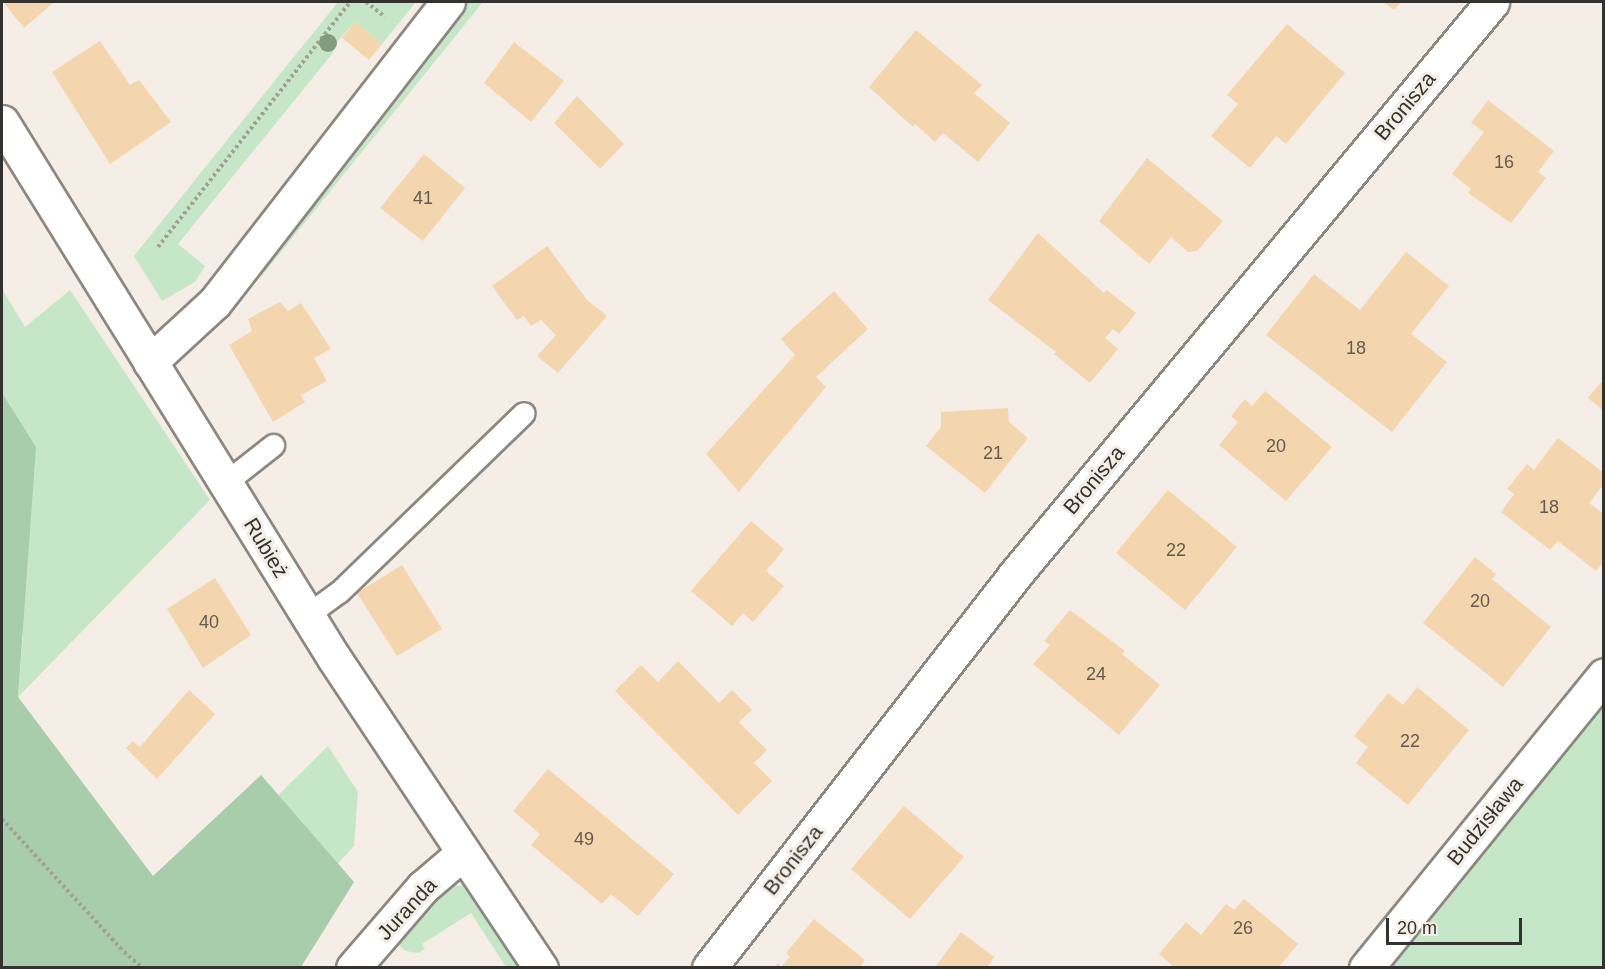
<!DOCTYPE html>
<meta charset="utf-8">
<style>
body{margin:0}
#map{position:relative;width:1605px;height:969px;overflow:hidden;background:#f4eee6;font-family:Helvetica,sans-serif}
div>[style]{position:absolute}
.green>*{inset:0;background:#c6e7c7}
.forest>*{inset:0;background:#a8cdaa}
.building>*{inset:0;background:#f4d6ae}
.path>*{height:4px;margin-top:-2px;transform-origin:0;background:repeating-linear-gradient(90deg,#a39f98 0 3px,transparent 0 6px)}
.roads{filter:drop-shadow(2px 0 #8c877f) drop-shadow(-2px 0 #8c877f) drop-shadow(0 2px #8c877f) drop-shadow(0 -2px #8c877f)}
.service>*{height:21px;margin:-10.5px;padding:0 10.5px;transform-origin:10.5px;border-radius:10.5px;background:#fff}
.minor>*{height:33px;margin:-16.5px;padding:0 16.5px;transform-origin:16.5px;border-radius:16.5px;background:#fff}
.trees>*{width:18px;height:18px;margin:-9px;border-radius:50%;background:#839c80}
span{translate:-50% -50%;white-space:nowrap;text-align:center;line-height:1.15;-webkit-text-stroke:6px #f4eee6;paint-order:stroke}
.number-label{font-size:18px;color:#645b4e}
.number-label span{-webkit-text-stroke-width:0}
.street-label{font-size:21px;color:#34322e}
.frame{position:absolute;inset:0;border:3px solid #34322e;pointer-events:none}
.scale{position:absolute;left:1386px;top:918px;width:136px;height:27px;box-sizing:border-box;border:3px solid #34322e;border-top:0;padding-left:8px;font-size:18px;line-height:21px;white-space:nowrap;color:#34322e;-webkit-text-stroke:4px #f4eee6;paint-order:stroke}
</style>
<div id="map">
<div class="green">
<i style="clip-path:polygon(338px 2px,416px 2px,382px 44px,355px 22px,337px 42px,332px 54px,178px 244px,205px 266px,195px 282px,162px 301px,134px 256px)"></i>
<i style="clip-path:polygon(463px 2px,483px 2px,260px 278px,275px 242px)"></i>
<i style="clip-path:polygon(2px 289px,25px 327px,70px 290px,210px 500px,18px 697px,23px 635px,2px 658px)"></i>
<i style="clip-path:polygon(1603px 698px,1603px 967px,1387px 967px)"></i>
<i style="clip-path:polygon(328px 746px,358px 792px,354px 846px,244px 967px,104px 968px)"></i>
<i style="clip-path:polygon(474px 885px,526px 967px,506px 967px,471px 913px,422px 944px,425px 949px,418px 953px,405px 951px,395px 941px,447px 886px)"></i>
</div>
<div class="forest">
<i style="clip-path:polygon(2px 393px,36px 447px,18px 697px,153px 876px,261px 775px,354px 882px,301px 967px,2px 967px)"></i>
</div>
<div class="building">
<i style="clip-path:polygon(3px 2px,54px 2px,24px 28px)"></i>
<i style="clip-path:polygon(1383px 2px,1401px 2px,1394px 10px)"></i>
<i style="clip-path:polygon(355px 22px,382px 44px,369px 60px,342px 38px)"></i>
<i style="clip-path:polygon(1287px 24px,1345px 73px,1286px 144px,1276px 136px,1250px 168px,1211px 136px,1238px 104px,1227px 95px)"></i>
<i style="clip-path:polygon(916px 30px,982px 85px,974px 93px,1010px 123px,978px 162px,943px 133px,935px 142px,915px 124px,913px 127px,869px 87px)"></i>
<i style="clip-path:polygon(100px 41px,130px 85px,139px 80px,171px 122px,110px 164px,52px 72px)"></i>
<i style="clip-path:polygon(514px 42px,564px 81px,531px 122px,484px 83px)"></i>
<i style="clip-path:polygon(577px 96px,624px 144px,600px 169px,554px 123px)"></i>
<i style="clip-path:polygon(1488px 100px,1554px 151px,1538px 172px,1546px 178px,1511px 223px,1468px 193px,1471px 189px,1452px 174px,1484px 132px,1471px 123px)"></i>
<i style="clip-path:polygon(424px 154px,465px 188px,423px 241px,380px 208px)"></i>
<i style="clip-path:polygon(1147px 158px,1223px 221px,1197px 251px,1188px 252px,1171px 237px,1149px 264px,1099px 221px)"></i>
<i style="clip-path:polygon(1038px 233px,1104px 293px,1107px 290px,1136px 313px,1119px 334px,1113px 329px,1105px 338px,1118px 349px,1090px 383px,1054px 354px,1056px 352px,988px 300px)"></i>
<i style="clip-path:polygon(547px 246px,587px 300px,607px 316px,558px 373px,537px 356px,556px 335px,541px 320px,531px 326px,524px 316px,517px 320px,492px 286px)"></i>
<i style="clip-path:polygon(1406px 252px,1449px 286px,1411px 334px,1447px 362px,1392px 432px,1266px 335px,1314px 274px,1360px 310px)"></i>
<i style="clip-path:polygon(834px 291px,868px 329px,816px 377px,826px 387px,739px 492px,706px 454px,795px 355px,781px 339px)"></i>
<i style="clip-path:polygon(280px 302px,288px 311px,301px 303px,331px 349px,314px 358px,327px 381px,301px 395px,305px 402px,273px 422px,229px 345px,252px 331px,248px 319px)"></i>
<i style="clip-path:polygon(1604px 379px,1604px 411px,1588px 398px)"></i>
<i style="clip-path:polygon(1265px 391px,1332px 447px,1286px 501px,1219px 445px,1238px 422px,1231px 416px,1245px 399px,1252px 406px)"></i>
<i style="clip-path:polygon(1008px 408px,1009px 422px,1028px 438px,985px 493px,926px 446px,941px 427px,941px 412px)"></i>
<i style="clip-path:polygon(1558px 438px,1604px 473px,1604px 484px,1589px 503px,1604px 514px,1604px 561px,1596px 571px,1558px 541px,1550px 550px,1501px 512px,1514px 494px,1507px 489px,1527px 464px,1534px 470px)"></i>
<i style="clip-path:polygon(1168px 490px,1237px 547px,1185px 610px,1116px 553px)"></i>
<i style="clip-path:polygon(751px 521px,784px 549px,766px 571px,784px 586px,753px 622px,743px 613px,732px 626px,691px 591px)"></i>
<i style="clip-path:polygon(1475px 557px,1496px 574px,1492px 579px,1551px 627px,1503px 687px,1423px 623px)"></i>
<i style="clip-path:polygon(402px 565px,442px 629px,397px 656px,357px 593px)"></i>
<i style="clip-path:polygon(215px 578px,251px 635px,203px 668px,167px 609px)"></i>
<i style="clip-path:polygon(1070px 610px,1125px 651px,1122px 654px,1160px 685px,1119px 735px,1033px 664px,1050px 645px,1044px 641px)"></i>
<i style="clip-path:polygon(678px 661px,719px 703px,732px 690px,752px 710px,739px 722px,767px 750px,754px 763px,772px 781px,738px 815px,615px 691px,641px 665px,658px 682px)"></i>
<i style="clip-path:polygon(1417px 687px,1469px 730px,1408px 805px,1356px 763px,1368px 747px,1354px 736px,1388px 693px,1403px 705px)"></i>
<i style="clip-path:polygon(189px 690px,215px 714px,157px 779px,126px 748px,133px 741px,140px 747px)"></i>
<i style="clip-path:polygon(548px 769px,674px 874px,638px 916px,611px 894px,602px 904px,531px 845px,540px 834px,513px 811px)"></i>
<i style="clip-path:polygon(904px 806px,964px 857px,910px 919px,851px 869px)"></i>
<i style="clip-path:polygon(1244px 899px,1298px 944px,1278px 968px,1175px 968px,1159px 954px,1186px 922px,1201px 935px,1226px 904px,1234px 910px)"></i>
<i style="clip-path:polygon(814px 919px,865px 960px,859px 968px,774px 968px,778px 963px,781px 967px,790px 957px,786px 953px)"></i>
<i style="clip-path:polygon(961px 932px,994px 957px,987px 968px,936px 966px)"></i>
</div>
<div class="path">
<i style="left:366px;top:2px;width:24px;rotate:38deg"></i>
<i style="left:158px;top:247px;width:311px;rotate:-51.9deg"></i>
<i style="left:2px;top:819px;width:180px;rotate:47.5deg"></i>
<i style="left:124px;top:952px;width:25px;rotate:40deg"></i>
</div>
<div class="roads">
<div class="service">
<i style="left:226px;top:482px;width:60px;rotate:-38.2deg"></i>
<i style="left:307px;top:615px;width:39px;rotate:-36deg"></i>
<i style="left:339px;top:592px;width:257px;rotate:-44.1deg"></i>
</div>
<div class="minor">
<i style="left:2px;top:122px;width:630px;rotate:58.23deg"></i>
<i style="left:334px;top:658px;width:373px;rotate:56.3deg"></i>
<i style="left:150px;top:362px;width:88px;rotate:-42.7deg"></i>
<i style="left:215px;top:302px;width:380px;rotate:-52.2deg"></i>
<i style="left:353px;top:968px;width:107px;rotate:-49.2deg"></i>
<i style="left:423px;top:887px;width:52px;rotate:-40.4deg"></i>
<i style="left:709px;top:968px;width:497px;rotate:-52.1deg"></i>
<i style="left:1014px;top:576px;width:747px;rotate:-50.21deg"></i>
<i style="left:1366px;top:968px;width:377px;rotate:-50.9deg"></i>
</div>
</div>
<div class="trees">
<i style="left:328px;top:43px"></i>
</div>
<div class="number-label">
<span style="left:1504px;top:162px">16</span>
<span style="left:423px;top:198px">41</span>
<span style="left:1356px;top:348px">18</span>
<span style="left:1276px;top:446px">20</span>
<span style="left:993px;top:453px">21</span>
<span style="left:1549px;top:507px">18</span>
<span style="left:1176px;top:550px">22</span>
<span style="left:1480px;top:601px">20</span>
<span style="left:209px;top:622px">40</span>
<span style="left:1096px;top:674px">24</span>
<span style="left:1410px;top:741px">22</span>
<span style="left:584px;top:839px">49</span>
<span style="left:1243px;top:928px">26</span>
</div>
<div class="street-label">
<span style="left:1405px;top:106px;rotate:-50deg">Bronisza</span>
<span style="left:1094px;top:480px;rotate:-50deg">Bronisza</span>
<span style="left:266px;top:548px;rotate:59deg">Rubież</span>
<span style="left:1485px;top:821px;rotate:-51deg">Budzisława</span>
<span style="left:793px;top:860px;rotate:-52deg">Bronisza</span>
<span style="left:407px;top:909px;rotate:-47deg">Juranda</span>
</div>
<div class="frame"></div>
<div class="scale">20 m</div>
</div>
